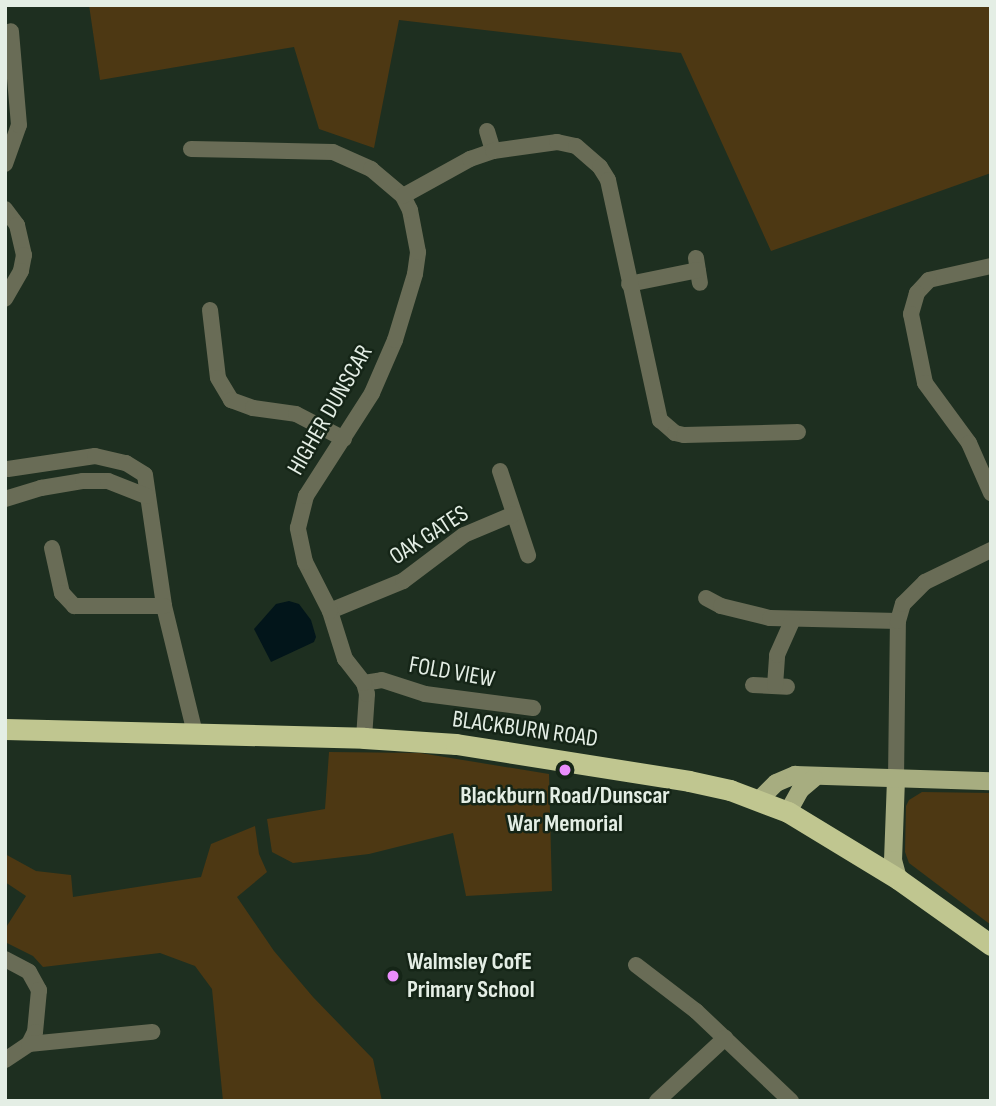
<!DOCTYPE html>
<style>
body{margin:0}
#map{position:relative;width:996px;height:1106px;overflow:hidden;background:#1e2f20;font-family:"Sofia Sans Condensed",sans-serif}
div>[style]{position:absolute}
.green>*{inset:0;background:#4d3813}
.water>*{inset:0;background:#02151a}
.minor>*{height:16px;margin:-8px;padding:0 8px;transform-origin:8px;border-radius:8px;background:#696c56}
.major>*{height:18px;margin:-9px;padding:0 9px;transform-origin:9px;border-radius:9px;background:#a7ad80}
.highway>*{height:21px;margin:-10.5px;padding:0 10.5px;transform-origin:10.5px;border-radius:10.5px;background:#c0c690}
.dots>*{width:19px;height:19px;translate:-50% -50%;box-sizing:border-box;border:4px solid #152517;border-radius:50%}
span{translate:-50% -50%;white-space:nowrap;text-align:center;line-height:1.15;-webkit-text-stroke:5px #152517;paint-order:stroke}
.street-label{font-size:24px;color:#e4eee5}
.poi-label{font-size:24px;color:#e4eee5;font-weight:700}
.left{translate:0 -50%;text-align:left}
.frame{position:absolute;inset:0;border:7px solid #e4eee5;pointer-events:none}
</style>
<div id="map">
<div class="green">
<i style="clip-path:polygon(89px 5px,991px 5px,991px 173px,771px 251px,681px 53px,399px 20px,374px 148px,319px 129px,294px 47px,100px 80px)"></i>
<i style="clip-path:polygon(329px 752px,420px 753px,549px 774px,552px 891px,466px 896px,453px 833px,369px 854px,293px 863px,272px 852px,267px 819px,325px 809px)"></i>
<i style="clip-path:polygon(922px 792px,991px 793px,991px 925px,909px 863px,905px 852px,906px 806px,909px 800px)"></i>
<i style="clip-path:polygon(255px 826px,259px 854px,267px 872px,237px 897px,274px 951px,313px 997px,373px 1059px,382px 1101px,223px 1101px,212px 989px,195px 966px,160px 953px,43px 967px,33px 956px,5px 942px,5px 929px,26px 896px,5px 882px,5px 854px,36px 871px,71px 875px,73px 897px,201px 877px,211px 844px)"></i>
</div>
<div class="water">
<i style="clip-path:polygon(289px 601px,299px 604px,311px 620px,316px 637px,314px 642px,271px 662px,254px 629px,276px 604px)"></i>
</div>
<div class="minor">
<i style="left:487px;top:131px;width:21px;rotate:73deg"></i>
<i style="left:191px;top:149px;width:142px;rotate:1.2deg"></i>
<i style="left:333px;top:152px;width:42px;rotate:24.1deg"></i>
<i style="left:371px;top:169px;width:42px;rotate:40.2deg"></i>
<i style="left:5px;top:164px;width:41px;rotate:-70.3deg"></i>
<i style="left:19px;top:125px;width:94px;rotate:-94.9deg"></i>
<i style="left:5px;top:209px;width:20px;rotate:53deg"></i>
<i style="left:17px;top:225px;width:31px;rotate:77deg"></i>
<i style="left:24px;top:255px;width:16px;rotate:101deg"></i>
<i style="left:21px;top:271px;width:32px;rotate:120deg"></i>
<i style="left:696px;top:258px;width:25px;rotate:81deg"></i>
<i style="left:991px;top:266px;width:64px;rotate:167.3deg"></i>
<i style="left:929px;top:280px;width:18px;rotate:133deg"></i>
<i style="left:917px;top:293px;width:22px;rotate:106deg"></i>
<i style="left:911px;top:314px;width:70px;rotate:78.5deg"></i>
<i style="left:925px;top:383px;width:74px;rotate:53.7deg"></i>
<i style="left:969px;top:443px;width:55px;rotate:66.3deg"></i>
<i style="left:629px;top:284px;width:70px;rotate:-11.5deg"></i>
<i style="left:210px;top:310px;width:68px;rotate:83.3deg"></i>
<i style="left:218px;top:378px;width:26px;rotate:59deg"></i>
<i style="left:231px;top:400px;width:23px;rotate:20deg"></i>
<i style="left:253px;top:408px;width:43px;rotate:7.9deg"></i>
<i style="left:296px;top:414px;width:54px;rotate:27.5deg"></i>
<i style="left:8px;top:469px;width:88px;rotate:-8.5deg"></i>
<i style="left:95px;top:456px;width:32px;rotate:13deg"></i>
<i style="left:126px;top:463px;width:22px;rotate:32deg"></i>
<i style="left:145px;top:475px;width:132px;rotate:81.7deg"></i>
<i style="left:164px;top:606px;width:131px;rotate:76.3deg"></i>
<i style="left:500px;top:471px;width:89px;rotate:71.6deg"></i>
<i style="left:5px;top:499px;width:38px;rotate:-17deg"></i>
<i style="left:41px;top:488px;width:43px;rotate:-9.5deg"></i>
<i style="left:83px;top:481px;width:25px"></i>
<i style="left:108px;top:481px;width:41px;rotate:21.5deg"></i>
<i style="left:52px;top:548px;width:46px;rotate:77.5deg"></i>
<i style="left:62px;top:593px;width:18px;rotate:47deg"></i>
<i style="left:74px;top:606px;width:90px"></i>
<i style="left:706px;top:598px;width:17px;rotate:28deg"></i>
<i style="left:721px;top:606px;width:50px;rotate:13.8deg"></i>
<i style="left:770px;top:618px;width:128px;rotate:1.3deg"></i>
<i style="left:330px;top:611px;width:79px;rotate:-22.3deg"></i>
<i style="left:403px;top:581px;width:76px;rotate:-37deg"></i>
<i style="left:464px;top:535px;width:54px;rotate:-22.8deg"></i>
<i style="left:364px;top:683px;width:18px;rotate:-9deg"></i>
<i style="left:382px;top:680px;width:45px;rotate:18deg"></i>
<i style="left:425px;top:694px;width:109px;rotate:7.4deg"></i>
<i style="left:753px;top:685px;width:34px;rotate:3deg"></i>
<i style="left:775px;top:686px;width:31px;rotate:-86deg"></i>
<i style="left:777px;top:655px;width:37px;rotate:-66deg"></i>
<i style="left:364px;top:738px;width:44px;rotate:-86.1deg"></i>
<i style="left:367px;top:694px;width:11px;rotate:-105deg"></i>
<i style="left:364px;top:683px;width:31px;rotate:-128deg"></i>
<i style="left:345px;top:659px;width:50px;rotate:-107.4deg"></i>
<i style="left:330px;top:611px;width:55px;rotate:-117deg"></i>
<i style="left:305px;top:562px;width:35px;rotate:-102deg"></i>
<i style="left:298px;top:528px;width:33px;rotate:-76deg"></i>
<i style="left:306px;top:496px;width:122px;rotate:-57.3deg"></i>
<i style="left:372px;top:393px;width:58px;rotate:-66.5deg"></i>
<i style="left:395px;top:340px;width:69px;rotate:-73.1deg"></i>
<i style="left:415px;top:274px;width:22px;rotate:-82deg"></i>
<i style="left:418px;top:252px;width:43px;rotate:-100.8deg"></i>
<i style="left:410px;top:210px;width:16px;rotate:-117deg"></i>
<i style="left:403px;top:196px;width:77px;rotate:-28.9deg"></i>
<i style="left:470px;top:159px;width:24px;rotate:-19deg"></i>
<i style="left:493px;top:151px;width:65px;rotate:-8deg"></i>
<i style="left:557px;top:142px;width:19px;rotate:12deg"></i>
<i style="left:576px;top:146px;width:32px;rotate:41deg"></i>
<i style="left:600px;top:167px;width:15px;rotate:58deg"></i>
<i style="left:608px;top:180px;width:246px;rotate:77.8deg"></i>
<i style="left:660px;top:420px;width:20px;rotate:41deg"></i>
<i style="left:675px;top:433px;width:9px;rotate:13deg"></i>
<i style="left:684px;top:435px;width:114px;rotate:-1.5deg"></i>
<i style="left:896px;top:779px;width:158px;rotate:-89.3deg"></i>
<i style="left:898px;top:621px;width:18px;rotate:-74deg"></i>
<i style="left:903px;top:604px;width:31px;rotate:-45deg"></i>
<i style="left:925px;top:582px;width:73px;rotate:-25.9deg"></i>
<i style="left:5px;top:959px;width:27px;rotate:28deg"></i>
<i style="left:29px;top:972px;width:21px;rotate:61deg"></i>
<i style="left:39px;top:990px;width:42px;rotate:95.4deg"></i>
<i style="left:35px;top:1032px;width:13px;rotate:117deg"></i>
<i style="left:29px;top:1044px;width:29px;rotate:146deg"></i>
<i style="left:636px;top:965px;width:76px;rotate:37.5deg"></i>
<i style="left:696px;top:1011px;width:131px;rotate:43.5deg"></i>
<i style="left:29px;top:1044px;width:124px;rotate:-5.6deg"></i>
<i style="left:657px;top:1101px;width:93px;rotate:-42.8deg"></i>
</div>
<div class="major">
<i style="left:896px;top:779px;width:81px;rotate:92.1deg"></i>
<i style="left:893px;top:860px;width:20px;rotate:75deg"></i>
<i style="left:758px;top:801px;width:25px;rotate:-45deg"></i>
<i style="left:776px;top:783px;width:21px;rotate:-23deg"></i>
<i style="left:795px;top:775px;width:196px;rotate:1.8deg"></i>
<i style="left:788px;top:812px;width:26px;rotate:-61deg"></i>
<i style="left:801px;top:789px;width:17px;rotate:-40deg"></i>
</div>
<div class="highway">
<i style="left:5px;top:729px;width:359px;rotate:1.4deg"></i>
<i style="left:364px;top:738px;width:92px;rotate:3.7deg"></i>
<i style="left:456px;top:744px;width:236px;rotate:9deg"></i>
<i style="left:689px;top:781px;width:42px;rotate:12.4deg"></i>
<i style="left:730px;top:790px;width:62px;rotate:20.8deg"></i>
<i style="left:788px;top:812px;width:129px;rotate:31.3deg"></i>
<i style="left:898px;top:879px;width:114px;rotate:35.4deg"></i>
</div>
<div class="dots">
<i style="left:565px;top:770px;background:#ea8dfc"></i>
<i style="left:393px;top:976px;background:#ea8dfc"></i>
</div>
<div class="street-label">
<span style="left:330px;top:410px;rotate:-60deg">HIGHER DUNSCAR</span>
<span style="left:429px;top:535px;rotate:-33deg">OAK GATES</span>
<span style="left:452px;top:672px;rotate:10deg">FOLD VIEW</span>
<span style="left:525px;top:729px;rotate:8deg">BLACKBURN ROAD</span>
</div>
<div class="poi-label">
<span style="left:565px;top:810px">Blackburn Road/Dunscar<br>War Memorial</span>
<span class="left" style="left:407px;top:976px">Walmsley CofE<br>Primary School</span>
</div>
<div class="frame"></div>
</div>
